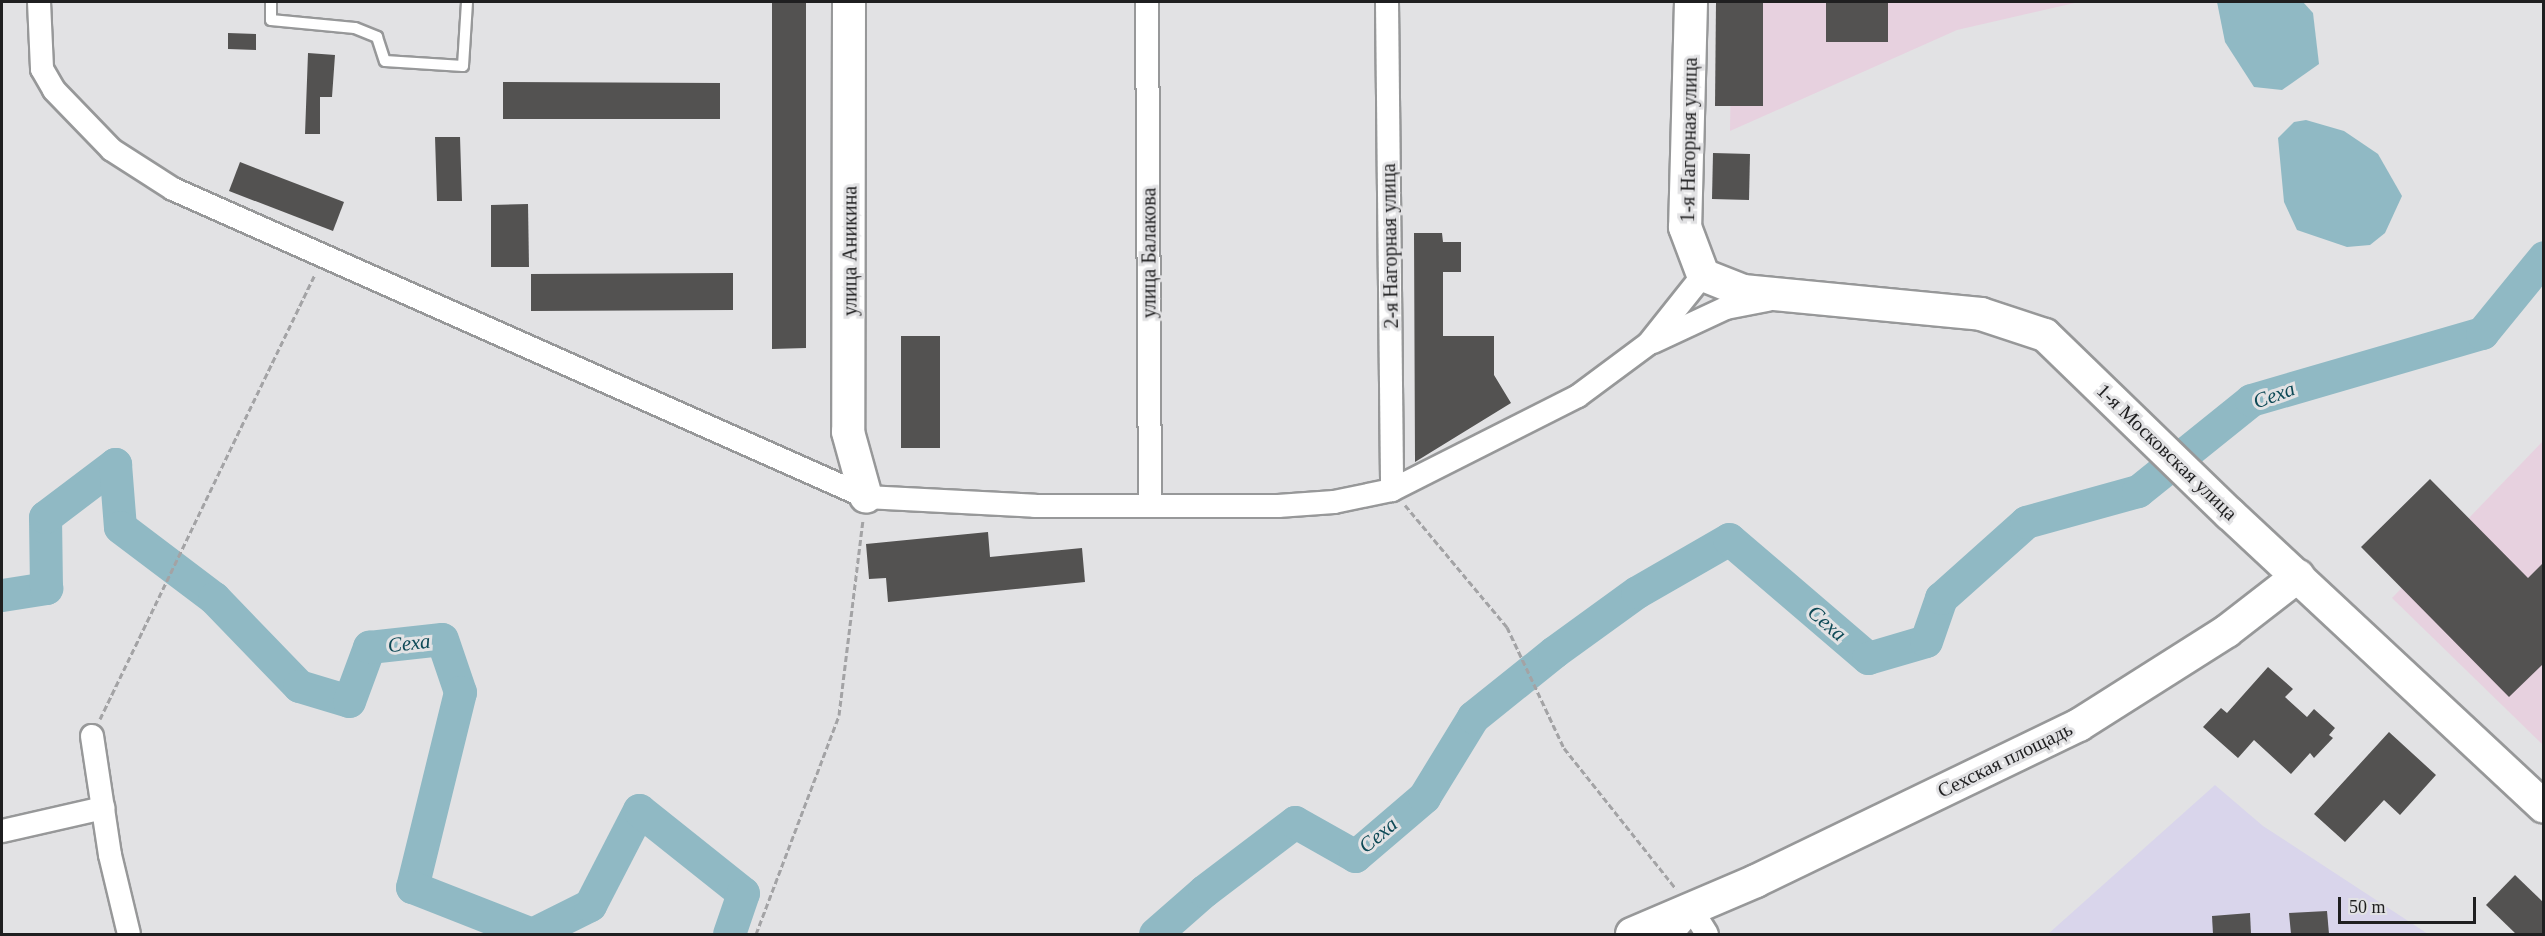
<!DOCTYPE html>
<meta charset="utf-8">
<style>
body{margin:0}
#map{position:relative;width:2545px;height:936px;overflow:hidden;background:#e2e2e4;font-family:"Times New Roman",serif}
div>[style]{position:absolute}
.industrial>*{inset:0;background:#e7d1df}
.education>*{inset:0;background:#d9d5eb}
.water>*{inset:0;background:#90b9c4}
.river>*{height:33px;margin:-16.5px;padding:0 16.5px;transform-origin:16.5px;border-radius:16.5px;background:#90b9c4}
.building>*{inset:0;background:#535251}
.path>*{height:3px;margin-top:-1.5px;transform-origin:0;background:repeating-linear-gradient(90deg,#a3a3a5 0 6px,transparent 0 9px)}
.roads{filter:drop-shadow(2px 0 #979899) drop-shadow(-2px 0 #979899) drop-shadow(0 2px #979899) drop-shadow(0 -2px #979899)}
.lane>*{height:10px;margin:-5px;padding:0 5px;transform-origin:5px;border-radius:5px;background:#fff}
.street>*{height:22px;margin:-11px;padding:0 11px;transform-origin:11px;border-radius:11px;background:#fff}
.secondary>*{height:32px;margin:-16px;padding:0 16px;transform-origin:16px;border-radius:16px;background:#fff}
span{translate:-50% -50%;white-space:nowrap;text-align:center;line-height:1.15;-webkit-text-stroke:6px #e2e2e4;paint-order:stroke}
.street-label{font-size:20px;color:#1f1f20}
.water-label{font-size:21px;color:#0d4956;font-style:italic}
.frame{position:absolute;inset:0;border:3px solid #1f1f20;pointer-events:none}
.scale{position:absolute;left:2338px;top:897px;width:138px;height:27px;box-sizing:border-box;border:3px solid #1f1f20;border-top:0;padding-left:8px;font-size:18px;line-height:21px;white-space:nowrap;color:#1f1f20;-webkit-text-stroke:4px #e2e2e4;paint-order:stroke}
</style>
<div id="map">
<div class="industrial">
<i style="clip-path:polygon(1732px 2px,2079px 2px,1957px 30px,1730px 131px)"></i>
<i style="clip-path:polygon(2543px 441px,2543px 745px,2392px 598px)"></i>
</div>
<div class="education">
<i style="clip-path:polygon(2215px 785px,2263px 826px,2428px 934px,2048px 934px)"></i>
</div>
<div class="water">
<i style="clip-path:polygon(2217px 2px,2303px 2px,2313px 13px,2319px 64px,2282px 90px,2254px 87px,2225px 42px)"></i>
<i style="clip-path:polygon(2306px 120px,2344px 131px,2378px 154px,2402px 196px,2385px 233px,2370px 245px,2347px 247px,2297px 230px,2284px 202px,2278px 138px,2294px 122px)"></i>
</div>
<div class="river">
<i style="left:2px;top:595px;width:45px;rotate:-9deg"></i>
<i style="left:46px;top:588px;width:71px;rotate:-90.8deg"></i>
<i style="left:45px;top:517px;width:88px;rotate:-37.1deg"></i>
<i style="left:115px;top:464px;width:63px;rotate:85.5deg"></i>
<i style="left:120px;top:527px;width:118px;rotate:37.1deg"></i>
<i style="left:214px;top:598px;width:122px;rotate:46deg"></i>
<i style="left:299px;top:686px;width:52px;rotate:16.7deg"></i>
<i style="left:349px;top:701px;width:58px;rotate:-69.7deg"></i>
<i style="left:369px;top:647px;width:73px;rotate:-6.3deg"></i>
<i style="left:442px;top:639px;width:56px;rotate:71.2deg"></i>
<i style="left:460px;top:692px;width:201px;rotate:103.8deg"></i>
<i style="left:412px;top:887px;width:129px;rotate:21.4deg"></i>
<i style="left:532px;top:934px;width:65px;rotate:-26.6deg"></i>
<i style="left:590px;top:905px;width:107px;rotate:-62.7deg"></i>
<i style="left:639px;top:810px;width:133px;rotate:38.6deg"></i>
<i style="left:743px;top:893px;width:43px;rotate:108.9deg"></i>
<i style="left:1155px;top:934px;width:65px;rotate:-41.3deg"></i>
<i style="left:1204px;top:891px;width:114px;rotate:-37.2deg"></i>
<i style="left:1295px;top:822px;width:69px;rotate:29.5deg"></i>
<i style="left:1355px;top:856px;width:91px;rotate:-40.5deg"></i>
<i style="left:1424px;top:797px;width:94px;rotate:-58.5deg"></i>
<i style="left:1473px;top:717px;width:104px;rotate:-38.7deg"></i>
<i style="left:1554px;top:652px;width:102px;rotate:-35.9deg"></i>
<i style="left:1637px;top:592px;width:106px;rotate:-29.9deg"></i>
<i style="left:1729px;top:539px;width:183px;rotate:40.6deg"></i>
<i style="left:1868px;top:658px;width:60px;rotate:-16.3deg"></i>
<i style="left:1926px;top:641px;width:46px;rotate:-70.8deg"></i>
<i style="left:1941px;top:598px;width:114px;rotate:-41.8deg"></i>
<i style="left:2026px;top:522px;width:116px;rotate:-15.5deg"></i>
<i style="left:2138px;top:491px;width:145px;rotate:-38.8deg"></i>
<i style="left:2251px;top:400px;width:241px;rotate:-16.2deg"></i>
<i style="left:2482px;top:333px;width:98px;rotate:-50.8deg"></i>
</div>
<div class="building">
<i style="clip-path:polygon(772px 2px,806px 2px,806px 348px,772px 349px)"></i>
<i style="clip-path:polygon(1716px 2px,1763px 2px,1763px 106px,1715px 106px)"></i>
<i style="clip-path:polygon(1826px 2px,1888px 2px,1888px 42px,1826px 42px)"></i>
<i style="clip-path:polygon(228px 33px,256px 34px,256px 50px,228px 49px)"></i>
<i style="clip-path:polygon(308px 53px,335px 55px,332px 97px,320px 97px,320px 134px,305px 134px)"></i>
<i style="clip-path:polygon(503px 82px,720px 83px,720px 119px,503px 119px)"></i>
<i style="clip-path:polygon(435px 137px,460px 137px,462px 201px,437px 201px)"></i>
<i style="clip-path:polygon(1713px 153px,1750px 154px,1749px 200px,1712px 199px)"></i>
<i style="clip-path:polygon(240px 162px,344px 202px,333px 231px,229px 191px)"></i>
<i style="clip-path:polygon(528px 204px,529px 267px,491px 267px,491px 205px)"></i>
<i style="clip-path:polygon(1414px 233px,1442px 233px,1443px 242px,1461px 242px,1461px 272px,1443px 272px,1443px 336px,1494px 336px,1494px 375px,1511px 403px,1415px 462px)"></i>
<i style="clip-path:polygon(733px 273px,733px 310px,531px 311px,531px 274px)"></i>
<i style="clip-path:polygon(901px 336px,940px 336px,940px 448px,901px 448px)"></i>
<i style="clip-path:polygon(2430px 479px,2528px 578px,2544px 562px,2544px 663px,2509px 697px,2361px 547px)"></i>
<i style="clip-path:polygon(988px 532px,990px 557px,1082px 548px,1085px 582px,888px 602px,886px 578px,869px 579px,866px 544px)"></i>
<i style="clip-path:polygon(2268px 667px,2293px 689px,2285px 697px,2307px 717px,2314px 709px,2335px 728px,2329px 735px,2333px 738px,2314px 758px,2310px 753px,2291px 774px,2254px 740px,2238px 758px,2203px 727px,2221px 708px,2227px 713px)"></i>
<i style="clip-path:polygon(2389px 732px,2436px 775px,2400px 815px,2384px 800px,2345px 842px,2314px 814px)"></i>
<i style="clip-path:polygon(2515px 875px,2544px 903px,2544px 934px,2516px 934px,2486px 905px)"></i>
<i style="clip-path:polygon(2327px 911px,2329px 934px,2291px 934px,2289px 913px)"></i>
<i style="clip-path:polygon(2250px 913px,2251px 934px,2213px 934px,2212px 916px)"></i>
</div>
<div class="path">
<i style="left:1405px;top:505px;width:159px;rotate:50.1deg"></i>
<i style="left:1507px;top:627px;width:134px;rotate:64.8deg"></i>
<i style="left:1564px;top:748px;width:180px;rotate:51.5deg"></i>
<i style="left:100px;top:719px;width:494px;rotate:-64.2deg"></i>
<i style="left:756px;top:934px;width:234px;rotate:-69.2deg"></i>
<i style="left:839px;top:715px;width:196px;rotate:-83deg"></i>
</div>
<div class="roads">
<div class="lane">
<i style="left:271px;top:2px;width:18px;rotate:90deg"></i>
<i style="left:271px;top:20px;width:84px;rotate:5.4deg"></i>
<i style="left:355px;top:28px;width:24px;rotate:22deg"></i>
<i style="left:377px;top:37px;width:25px;rotate:72deg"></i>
<i style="left:385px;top:61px;width:78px;rotate:3.7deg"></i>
<i style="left:463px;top:66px;width:64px;rotate:-86.4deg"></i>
</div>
<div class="street">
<i style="left:39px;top:2px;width:67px;rotate:87.4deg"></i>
<i style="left:42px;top:69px;width:24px;rotate:60deg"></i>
<i style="left:54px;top:90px;width:83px;rotate:46deg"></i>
<i style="left:112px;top:150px;width:72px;rotate:32.6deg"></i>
<i style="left:173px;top:189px;width:758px;rotate:23.96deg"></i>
<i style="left:866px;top:497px;width:169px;rotate:3deg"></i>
<i style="left:1035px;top:506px;width:243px"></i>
<i style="left:1278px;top:506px;width:56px;rotate:-4.1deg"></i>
<i style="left:1334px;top:502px;width:59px;rotate:-11.7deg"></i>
<i style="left:1392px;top:490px;width:208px;rotate:-26.8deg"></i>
<i style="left:1578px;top:396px;width:87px;rotate:-36.6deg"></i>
<i style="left:1648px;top:344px;width:88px;rotate:-51.4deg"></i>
<i style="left:1147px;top:2px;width:502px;rotate:89.66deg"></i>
<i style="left:1387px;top:2px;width:488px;rotate:89.4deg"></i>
<i style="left:1653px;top:342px;width:81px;rotate:-25deg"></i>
<i style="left:1726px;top:308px;width:42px;rotate:-11deg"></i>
<i style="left:92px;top:736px;width:120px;rotate:81.4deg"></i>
<i style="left:110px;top:855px;width:81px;rotate:76.5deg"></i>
<i style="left:2px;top:831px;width:104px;rotate:-12.8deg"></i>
<i style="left:1672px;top:934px;width:31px;rotate:-50deg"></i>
<i style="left:1692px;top:910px;width:28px;rotate:58deg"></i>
</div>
<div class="secondary">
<i style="left:849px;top:2px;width:430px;rotate:90.1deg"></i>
<i style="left:848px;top:432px;width:67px;rotate:74.5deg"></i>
<i style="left:1691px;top:2px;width:225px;rotate:91.5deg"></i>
<i style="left:1685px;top:227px;width:51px;rotate:69.4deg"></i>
<i style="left:1703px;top:275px;width:43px;rotate:21.8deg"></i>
<i style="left:1743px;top:291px;width:239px;rotate:5.5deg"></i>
<i style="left:1981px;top:314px;width:67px;rotate:18.2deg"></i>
<i style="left:2045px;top:335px;width:257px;rotate:44.1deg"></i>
<i style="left:2230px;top:514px;width:429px;rotate:43deg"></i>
<i style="left:1632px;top:934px;width:135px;rotate:-23.1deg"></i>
<i style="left:1756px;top:881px;width:359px;rotate:-25.8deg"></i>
<i style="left:2079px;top:725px;width:175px;rotate:-32.4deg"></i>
<i style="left:2227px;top:631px;width:90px;rotate:-37.8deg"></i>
</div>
</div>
<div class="street-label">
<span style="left:1689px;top:140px;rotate:-89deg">1-я Нагорная улица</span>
<span style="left:1390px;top:246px;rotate:-91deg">2-я Нагорная улица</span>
<span style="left:850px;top:251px;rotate:-90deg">улица Аникина</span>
<span style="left:1149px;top:253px;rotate:-90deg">улица Балакова</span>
<span style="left:2167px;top:452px;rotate:44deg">1-я Московская улица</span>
<span style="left:2005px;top:760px;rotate:-26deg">Сехская площадь</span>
</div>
<div class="water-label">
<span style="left:2274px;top:395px;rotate:-20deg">Сеха</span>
<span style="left:1827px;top:623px;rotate:41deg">Сеха</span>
<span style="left:409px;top:643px;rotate:-6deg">Сеха</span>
<span style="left:1378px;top:835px;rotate:-40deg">Сеха</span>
</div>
<div class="frame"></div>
<div class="scale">50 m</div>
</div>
